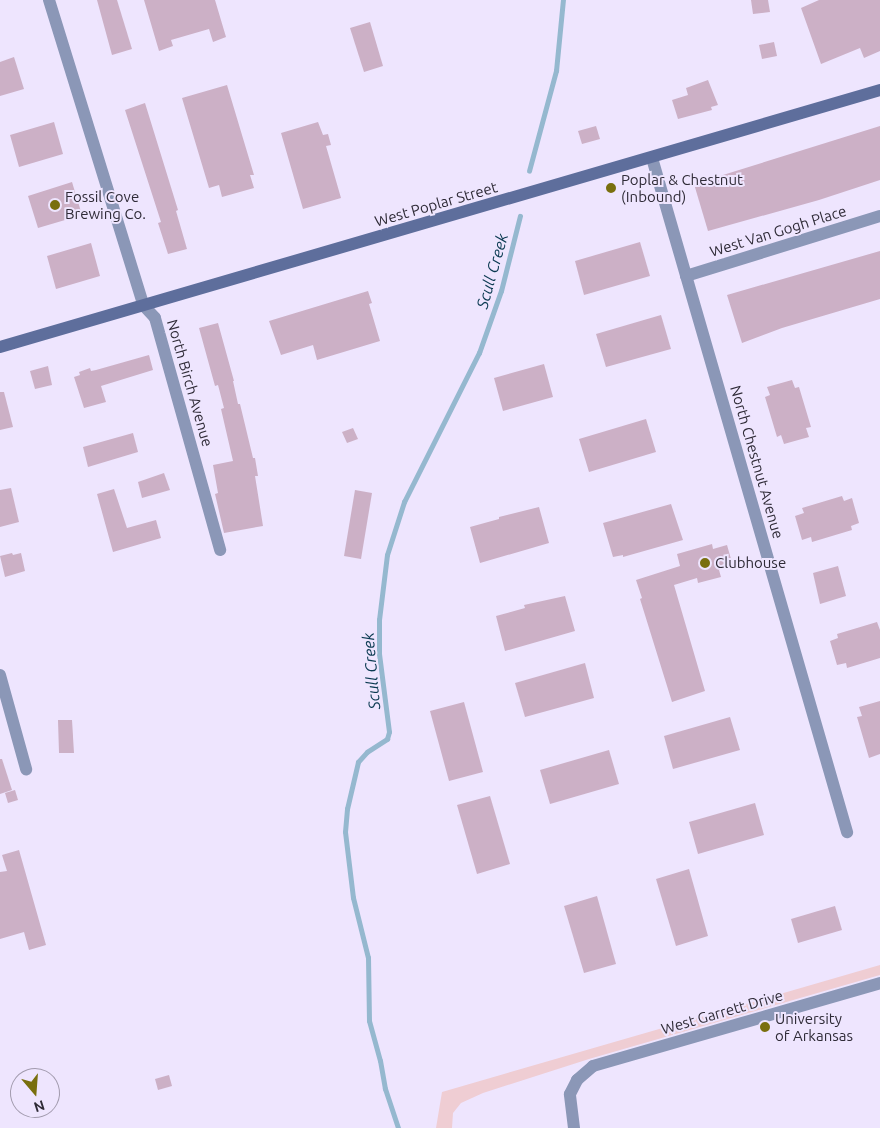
<!DOCTYPE html>
<style>
body{margin:0}
#map{position:relative;width:880px;height:1128px;overflow:hidden;background:#eee5fe;font-family:Ubuntu,sans-serif}
div>[style]{position:absolute}
.green>*{inset:0;background:#efcdd3}
.stream>*{height:4.5px;margin:-2.25px;padding:0 2.25px;transform-origin:2.25px;border-radius:2.25px;background:#95b8cf}
.building>*{inset:0;background:#ccb0c6}
.street>*{height:12px;margin:-6px;padding:0 6px;transform-origin:6px;border-radius:6px;background:#8b97b7}
.secondary>*{height:12px;margin:-6px;padding:0 6px;transform-origin:6px;border-radius:6px;background:#5e6e9c}
.dots>*{width:14px;height:14px;translate:-50% -50%;box-sizing:border-box;border:2px solid #eee5fe;border-radius:50%}
span{translate:-50% -50%;white-space:nowrap;text-align:center;line-height:1.15;-webkit-text-stroke:4px #eee5fe;paint-order:stroke}
.poi-label{font-size:15px;color:#2f2b37}
.left{translate:0 -50%;text-align:left}
.street-label{font-size:15px;color:#2f2b37}
.water-label{font-size:16px;color:#0a3951;font-style:italic}
.north{position:absolute;left:10px;top:1068px;width:50px;height:50px;box-sizing:border-box;background:#eee5fe;border:1px solid #a29bae;border-radius:50%;rotate:162deg;font-size:14px;font-weight:700;line-height:20px;text-align:center;color:#2f2b37}
.north::after{content:'';display:block;margin:auto;width:18px;height:22px;background:#796f0e;clip-path:polygon(50% 0,100% 100%,50% 72%,0 100%)}
</style>
<div id="map">
<div class="green">
<i style="clip-path:polygon(880px 965px,880px 975px,589px 1059px,483px 1093px,461px 1103px,453px 1113px,452px 1128px,436px 1128px,442px 1092px)"></i>
</div>
<div class="stream">
<i style="left:529px;top:171px;width:104px;rotate:-74.9deg"></i>
<i style="left:556px;top:71px;width:71px;rotate:-84.4deg"></i>
<i style="left:398px;top:1128px;width:41px;rotate:-108.4deg"></i>
<i style="left:385px;top:1089px;width:28px;rotate:-100deg"></i>
<i style="left:380px;top:1061px;width:41px;rotate:-105.4deg"></i>
<i style="left:369px;top:1021px;width:63px;rotate:-90.9deg"></i>
<i style="left:368px;top:958px;width:62px;rotate:-104deg"></i>
<i style="left:353px;top:898px;width:66px;rotate:-96.9deg"></i>
<i style="left:345px;top:832px;width:23px;rotate:-85deg"></i>
<i style="left:347px;top:809px;width:48px;rotate:-76.8deg"></i>
<i style="left:358px;top:762px;width:13px;rotate:-48deg"></i>
<i style="left:367px;top:752px;width:24px;rotate:-33deg"></i>
<i style="left:387px;top:739px;width:7px;rotate:-74deg"></i>
<i style="left:389px;top:732px;width:79px;rotate:-97.3deg"></i>
<i style="left:379px;top:654px;width:34px;rotate:-90deg"></i>
<i style="left:379px;top:620px;width:65px;rotate:-83deg"></i>
<i style="left:387px;top:555px;width:56px;rotate:-72.2deg"></i>
<i style="left:404px;top:502px;width:167px;rotate:-63.3deg"></i>
<i style="left:479px;top:353px;width:66px;rotate:-70.5deg"></i>
<i style="left:501px;top:291px;width:77px;rotate:-75.8deg"></i>
</div>
<div class="building">
<i style="clip-path:polygon(97px 0,117px 0,132px 49px,112px 55px)"></i>
<i style="clip-path:polygon(144px 0,215px 0,226px 37px,213px 42px,209px 29px,171px 40px,173px 46px,159px 51px)"></i>
<i style="clip-path:polygon(751px 0,768px 0,770px 12px,753px 14px)"></i>
<i style="clip-path:polygon(819px 0,880px 0,880px 51px,864px 58px,860px 48px,821px 64px,801px 8px)"></i>
<i style="clip-path:polygon(370px 22px,383px 66px,364px 72px,350px 28px)"></i>
<i style="clip-path:polygon(774px 42px,777px 56px,762px 59px,759px 45px)"></i>
<i style="clip-path:polygon(14px 57px,24px 89px,0 96px,0 62px)"></i>
<i style="clip-path:polygon(708px 80px,718px 105px,711px 107px,712px 110px,678px 119px,672px 100px,688px 95px,686px 88px)"></i>
<i style="clip-path:polygon(227px 85px,254px 175px,250px 175px,254px 188px,222px 197px,219px 185px,209px 188px,182px 98px)"></i>
<i style="clip-path:polygon(145px 103px,178px 210px,176px 211px,187px 249px,168px 254px,158px 223px,161px 222px,125px 110px)"></i>
<i style="clip-path:polygon(54px 122px,63px 154px,19px 167px,10px 135px)"></i>
<i style="clip-path:polygon(318px 122px,323px 135px,328px 134px,331px 145px,326px 146px,341px 198px,303px 209px,281px 133px)"></i>
<i style="clip-path:polygon(596px 126px,600px 139px,582px 144px,578px 131px)"></i>
<i style="clip-path:polygon(880px 126px,880px 180px,819px 200px,708px 231px,694px 184px)"></i>
<i style="clip-path:polygon(72px 182px,82px 215px,38px 228px,28px 196px)"></i>
<i style="clip-path:polygon(640px 242px,650px 276px,584px 295px,575px 261px)"></i>
<i style="clip-path:polygon(91px 243px,100px 276px,56px 289px,47px 256px)"></i>
<i style="clip-path:polygon(880px 251px,880px 299px,782px 328px,742px 343px,727px 295px)"></i>
<i style="clip-path:polygon(368px 291px,372px 303px,369px 304px,380px 341px,317px 360px,313px 345px,281px 355px,269px 321px)"></i>
<i style="clip-path:polygon(661px 315px,671px 349px,606px 367px,596px 334px)"></i>
<i style="clip-path:polygon(218px 323px,234px 381px,233px 381px,238px 404px,240px 404px,253px 458px,255px 458px,258px 476px,255px 476px,263px 526px,224px 533px,215px 494px,218px 493px,213px 465px,233px 461px,221px 409px,224px 408px,218px 385px,215px 386px,199px 328px)"></i>
<i style="clip-path:polygon(149px 355px,153px 370px,101px 386px,106px 402px,84px 408px,74px 377px,80px 375px,79px 372px,90px 368px,91px 371px,96px 370px)"></i>
<i style="clip-path:polygon(544px 364px,553px 397px,503px 411px,494px 378px)"></i>
<i style="clip-path:polygon(48px 366px,52px 385px,35px 389px,30px 371px)"></i>
<i style="clip-path:polygon(792px 380px,795px 388px,799px 387px,811px 427px,806px 428px,809px 437px,784px 444px,781px 435px,777px 437px,765px 397px,770px 395px,767px 387px)"></i>
<i style="clip-path:polygon(0 392px,4px 392px,13px 427px,0 430px)"></i>
<i style="clip-path:polygon(646px 419px,656px 452px,589px 472px,579px 439px)"></i>
<i style="clip-path:polygon(353px 428px,358px 439px,347px 443px,342px 432px)"></i>
<i style="clip-path:polygon(133px 433px,138px 452px,88px 467px,83px 447px)"></i>
<i style="clip-path:polygon(164px 473px,170px 490px,142px 498px,138px 482px)"></i>
<i style="clip-path:polygon(11px 488px,19px 522px,0 527px,0 490px)"></i>
<i style="clip-path:polygon(114px 489px,127px 528px,156px 520px,161px 538px,113px 552px,97px 494px)"></i>
<i style="clip-path:polygon(355px 490px,372px 493px,361px 559px,344px 556px)"></i>
<i style="clip-path:polygon(842px 496px,844px 501px,852px 498px,859px 523px,851px 526px,852px 530px,812px 542px,811px 537px,802px 540px,795px 516px,804px 513px,802px 508px)"></i>
<i style="clip-path:polygon(671px 504px,683px 540px,623px 557px,623px 555px,613px 557px,603px 523px)"></i>
<i style="clip-path:polygon(539px 507px,549px 543px,480px 563px,470px 527px,499px 519px,499px 517px)"></i>
<i style="clip-path:polygon(712px 544px,713px 549px,727px 545px,733px 566px,719px 570px,721px 577px,698px 583px,697px 578px,674px 585px,705px 691px,672px 702px,640px 599px,642px 598px,636px 580px,680px 566px,677px 554px)"></i>
<i style="clip-path:polygon(12px 553px,13px 555px,21px 553px,25px 571px,5px 577px,0 556px)"></i>
<i style="clip-path:polygon(838px 566px,846px 596px,820px 604px,813px 573px)"></i>
<i style="clip-path:polygon(565px 596px,575px 631px,505px 651px,496px 616px,525px 608px,524px 605px)"></i>
<i style="clip-path:polygon(877px 622px,880px 630px,880px 658px,847px 668px,846px 663px,837px 665px,830px 641px,838px 638px,837px 634px)"></i>
<i style="clip-path:polygon(585px 663px,594px 698px,525px 717px,515px 683px)"></i>
<i style="clip-path:polygon(880px 701px,880px 754px,869px 758px,857px 717px,862px 716px,859px 707px)"></i>
<i style="clip-path:polygon(464px 702px,483px 772px,449px 781px,430px 711px)"></i>
<i style="clip-path:polygon(730px 717px,740px 750px,673px 769px,664px 736px)"></i>
<i style="clip-path:polygon(58px 720px,72px 720px,74px 753px,59px 753px)"></i>
<i style="clip-path:polygon(609px 750px,619px 784px,550px 804px,540px 770px)"></i>
<i style="clip-path:polygon(0 759px,2px 759px,12px 790px,0 794px)"></i>
<i style="clip-path:polygon(15px 790px,18px 800px,8px 803px,5px 793px)"></i>
<i style="clip-path:polygon(490px 796px,510px 864px,477px 874px,457px 805px)"></i>
<i style="clip-path:polygon(755px 803px,764px 835px,698px 854px,689px 822px)"></i>
<i style="clip-path:polygon(19px 850px,46px 945px,29px 950px,24px 932px,0 939px,0 872px,7px 871px,2px 855px)"></i>
<i style="clip-path:polygon(689px 869px,708px 936px,676px 946px,656px 879px)"></i>
<i style="clip-path:polygon(597px 896px,616px 964px,584px 973px,564px 906px)"></i>
<i style="clip-path:polygon(835px 906px,842px 930px,798px 943px,791px 919px)"></i>
<i style="clip-path:polygon(169px 1075px,172px 1086px,158px 1090px,155px 1079px)"></i>
</div>
<div class="street">
<i style="left:49px;top:0;width:320px;rotate:72.8deg"></i>
<i style="left:144px;top:306px;width:16px;rotate:47deg"></i>
<i style="left:155px;top:318px;width:241px;rotate:74.3deg"></i>
<i style="left:652px;top:158px;width:702px;rotate:73.86deg"></i>
<i style="left:686px;top:276px;width:203px;rotate:-17.2deg"></i>
<i style="left:0;top:675px;width:98px;rotate:74.5deg"></i>
<i style="left:574px;top:1128px;width:34px;rotate:-97deg"></i>
<i style="left:570px;top:1094px;width:16px;rotate:-63deg"></i>
<i style="left:577px;top:1080px;width:21px;rotate:-41deg"></i>
<i style="left:593px;top:1066px;width:299px;rotate:-16.1deg"></i>
</div>
<div class="secondary">
<i style="left:0;top:347px;width:917px;rotate:-16.28deg"></i>
</div>
<div class="dots">
<i style="left:611px;top:188px;background:#796f0e"></i>
<i style="left:55px;top:205px;background:#796f0e"></i>
<i style="left:705px;top:563px;background:#796f0e"></i>
<i style="left:765px;top:1027px;background:#796f0e"></i>
</div>
<div class="poi-label">
<span class="left" style="left:621px;top:188px">Poplar &amp; Chestnut<br>(Inbound)</span>
<span class="left" style="left:65px;top:205px">Fossil Cove<br>Brewing Co.</span>
<span class="left" style="left:715px;top:563px">Clubhouse</span>
<span class="left" style="left:775px;top:1027px">University<br>of Arkansas</span>
</div>
<div class="street-label">
<span style="left:436px;top:204px;rotate:-16deg">West Poplar Street</span>
<span style="left:778px;top:231px;rotate:-17deg">West Van Gogh Place</span>
<span style="left:190px;top:383px;rotate:74deg">North Birch Avenue</span>
<span style="left:757px;top:462px;rotate:74deg">North Chestnut Avenue</span>
<span style="left:722px;top:1012px;rotate:-16deg">West Garrett Drive</span>
</div>
<div class="water-label">
<span style="left:492px;top:271px;rotate:-74deg">Scull Creek</span>
<span style="left:371px;top:671px;rotate:-95deg">Scull Creek</span>
</div>
<div class="north">N</div>
</div>
